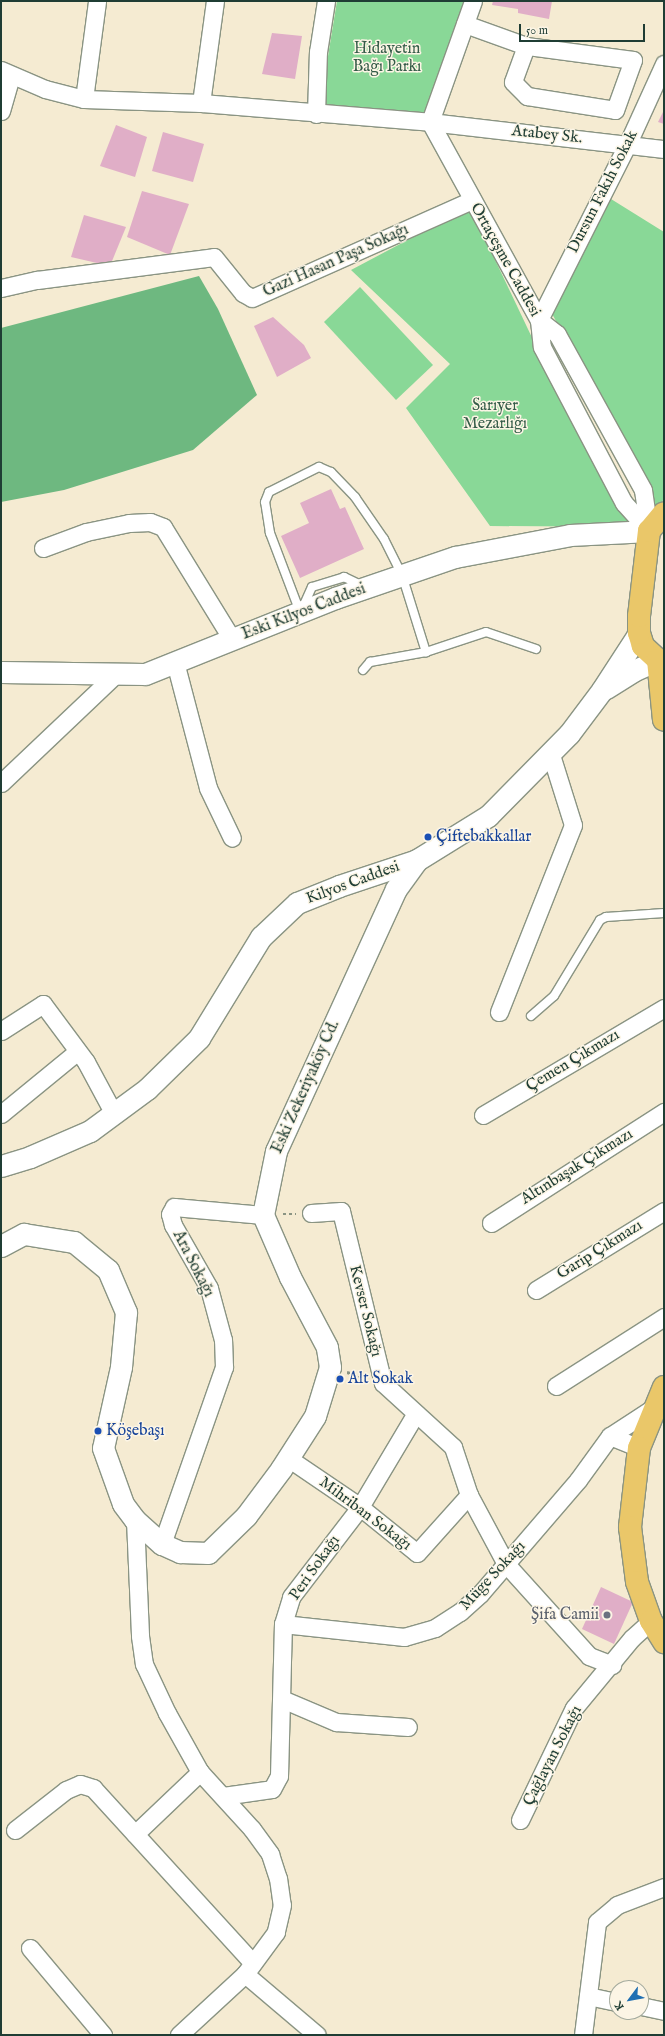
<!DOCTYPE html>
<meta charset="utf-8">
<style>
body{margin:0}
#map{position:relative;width:665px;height:2036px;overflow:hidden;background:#f5ebd2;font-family:"IM FELL English",serif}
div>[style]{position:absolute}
.green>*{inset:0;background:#89d897}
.forest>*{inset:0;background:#6eb880}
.building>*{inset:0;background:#e0aec7}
.path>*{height:2.5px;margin-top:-1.25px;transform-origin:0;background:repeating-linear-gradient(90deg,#8a9483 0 3px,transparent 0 6px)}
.roads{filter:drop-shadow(1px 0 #8a9483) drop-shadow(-1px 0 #8a9483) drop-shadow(0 1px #8a9483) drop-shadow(0 -1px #8a9483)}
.service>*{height:8px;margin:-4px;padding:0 4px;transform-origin:4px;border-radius:4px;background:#fff}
.minor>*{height:17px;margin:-8.5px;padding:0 8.5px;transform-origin:8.5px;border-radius:8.5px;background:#fff}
.tertiary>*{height:21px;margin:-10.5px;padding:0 10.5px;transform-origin:10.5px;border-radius:10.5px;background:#fff}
.primary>*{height:22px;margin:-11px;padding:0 11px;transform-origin:11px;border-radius:11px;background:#eac769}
.dots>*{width:11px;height:11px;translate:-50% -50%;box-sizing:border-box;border:2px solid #fcf5e5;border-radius:50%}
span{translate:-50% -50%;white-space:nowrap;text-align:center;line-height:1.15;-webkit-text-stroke:3px #fcf5e5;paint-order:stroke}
.park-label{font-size:16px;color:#345c48}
.street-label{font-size:16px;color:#1f3d34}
.transit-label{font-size:16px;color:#164399}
.left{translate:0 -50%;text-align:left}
.worship-label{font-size:16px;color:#5b616d}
.right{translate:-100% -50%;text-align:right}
.frame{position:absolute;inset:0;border:2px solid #1f3d34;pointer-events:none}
.north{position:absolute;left:609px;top:1980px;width:40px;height:40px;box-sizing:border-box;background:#fcf5e5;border:1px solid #a4ab9e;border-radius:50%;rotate:238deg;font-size:11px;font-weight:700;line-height:16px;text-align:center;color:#1f3d34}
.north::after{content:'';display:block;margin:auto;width:14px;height:18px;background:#1f6fb2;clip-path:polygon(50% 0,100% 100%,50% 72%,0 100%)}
.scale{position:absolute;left:519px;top:24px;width:126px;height:18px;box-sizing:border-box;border:2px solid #1f3d34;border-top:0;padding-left:5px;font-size:12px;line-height:14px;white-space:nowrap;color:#1f3d34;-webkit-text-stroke:3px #fcf5e5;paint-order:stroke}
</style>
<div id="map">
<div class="green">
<i style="clip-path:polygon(337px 1px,467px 1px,427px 118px,319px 111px)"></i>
<i style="clip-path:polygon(611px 199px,664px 232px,664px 499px,655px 511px,651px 492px,551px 312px)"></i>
<i style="clip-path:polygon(470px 207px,545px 365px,638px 527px,490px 526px,406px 408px,450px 364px,351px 270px)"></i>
<i style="clip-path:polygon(360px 287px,433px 365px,396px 400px,324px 322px)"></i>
</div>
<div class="forest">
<i style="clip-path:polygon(199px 276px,218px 309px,257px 395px,193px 450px,64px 490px,1px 502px,1px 328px)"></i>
</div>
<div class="building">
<i style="clip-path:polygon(493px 1px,552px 1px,549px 19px,518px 13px,518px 9px,492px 5px)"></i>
<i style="clip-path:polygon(272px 33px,302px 36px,295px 79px,262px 74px)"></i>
<i style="clip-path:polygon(664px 110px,664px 124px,658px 122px)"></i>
<i style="clip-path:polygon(116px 125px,147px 137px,135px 177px,100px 166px)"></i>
<i style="clip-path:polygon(163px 132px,204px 144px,193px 182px,152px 171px)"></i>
<i style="clip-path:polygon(142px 191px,189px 204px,170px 255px,127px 237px)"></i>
<i style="clip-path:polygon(84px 215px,126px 227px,110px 266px,71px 257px)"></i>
<i style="clip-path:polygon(273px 317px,304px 345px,311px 358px,277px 377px,254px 326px)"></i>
<i style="clip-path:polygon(331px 489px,340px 509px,345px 507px,364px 549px,300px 578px,281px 536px,309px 523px,300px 503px)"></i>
<i style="clip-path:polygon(601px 1587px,633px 1602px,614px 1644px,582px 1629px)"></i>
</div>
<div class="path">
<i style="left:283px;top:1214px;width:13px"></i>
<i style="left:347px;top:1372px;width:19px;rotate:16deg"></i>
</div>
<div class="roads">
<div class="service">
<i style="left:303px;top:607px;width:22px;rotate:-66deg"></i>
<i style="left:312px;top:587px;width:34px;rotate:-17deg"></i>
<i style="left:344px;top:577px;width:19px;rotate:25deg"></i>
<i style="left:300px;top:612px;width:85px;rotate:-110.8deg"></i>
<i style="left:270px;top:533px;width:31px;rotate:-99deg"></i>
<i style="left:265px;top:502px;width:11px;rotate:-68deg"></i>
<i style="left:269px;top:492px;width:56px;rotate:-26.6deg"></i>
<i style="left:319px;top:467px;width:13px;rotate:23deg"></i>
<i style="left:331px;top:472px;width:35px;rotate:46deg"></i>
<i style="left:355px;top:497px;width:51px;rotate:55.4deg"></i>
<i style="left:384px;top:539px;width:40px;rotate:63.4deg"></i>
<i style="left:402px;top:575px;width:81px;rotate:72.7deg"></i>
<i style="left:363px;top:670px;width:11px;rotate:-49deg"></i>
<i style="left:370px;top:662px;width:57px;rotate:-10.1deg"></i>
<i style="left:426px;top:652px;width:63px;rotate:-18.4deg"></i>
<i style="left:486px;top:632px;width:53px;rotate:18.8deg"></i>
<i style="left:531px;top:1016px;width:30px;rotate:-41deg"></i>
<i style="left:554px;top:996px;width:89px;rotate:-58.8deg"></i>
<i style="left:600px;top:920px;width:7px;rotate:-27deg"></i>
<i style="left:606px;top:917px;width:58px;rotate:-3.9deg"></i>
</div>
<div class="minor">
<i style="left:473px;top:1px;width:128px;rotate:109.6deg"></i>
<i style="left:430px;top:122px;width:226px;rotate:61.2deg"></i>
<i style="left:539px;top:320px;width:27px;rotate:84deg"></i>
<i style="left:542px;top:347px;width:176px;rotate:62.3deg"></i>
<i style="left:624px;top:503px;width:38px;rotate:48deg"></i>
<i style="left:465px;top:24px;width:65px;rotate:19.8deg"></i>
<i style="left:526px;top:46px;width:38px;rotate:110deg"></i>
<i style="left:513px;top:82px;width:20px;rotate:45deg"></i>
<i style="left:527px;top:96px;width:89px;rotate:9deg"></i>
<i style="left:615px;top:110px;width:53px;rotate:-70.2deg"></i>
<i style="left:633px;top:60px;width:108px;rotate:-172.5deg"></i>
<i style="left:1px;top:70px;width:48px;rotate:23.4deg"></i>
<i style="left:45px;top:89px;width:40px;rotate:14.4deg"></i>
<i style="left:84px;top:99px;width:117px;rotate:2deg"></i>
<i style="left:201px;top:103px;width:230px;rotate:4.7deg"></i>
<i style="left:430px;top:122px;width:236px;rotate:6.6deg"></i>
<i style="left:84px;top:99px;width:99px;rotate:-82.4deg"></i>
<i style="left:201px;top:103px;width:103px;rotate:-82.2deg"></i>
<i style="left:1px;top:111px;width:37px;rotate:-74deg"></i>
<i style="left:316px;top:114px;width:62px;rotate:-88.2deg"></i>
<i style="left:318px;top:52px;width:52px;rotate:-81.1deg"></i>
<i style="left:1px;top:288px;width:37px;rotate:-13deg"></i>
<i style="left:37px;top:280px;width:178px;rotate:-7.4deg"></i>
<i style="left:214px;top:257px;width:46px;rotate:51.1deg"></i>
<i style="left:243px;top:293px;width:10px;rotate:29deg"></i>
<i style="left:252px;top:298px;width:241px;rotate:-24deg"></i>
<i style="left:539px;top:320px;width:198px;rotate:-63.3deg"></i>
<i style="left:628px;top:143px;width:87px;rotate:-65.5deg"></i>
<i style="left:539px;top:320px;width:23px;rotate:38deg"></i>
<i style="left:557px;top:334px;width:178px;rotate:61.1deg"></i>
<i style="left:643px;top:490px;width:41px;rotate:81.7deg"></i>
<i style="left:43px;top:548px;width:46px;rotate:-20.4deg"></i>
<i style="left:86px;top:532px;width:44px;rotate:-11.8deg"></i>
<i style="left:129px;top:523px;width:21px;rotate:-3deg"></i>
<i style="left:150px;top:522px;width:14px;rotate:21deg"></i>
<i style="left:163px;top:527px;width:132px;rotate:58.4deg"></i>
<i style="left:175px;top:662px;width:130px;rotate:75.3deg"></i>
<i style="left:208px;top:788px;width:55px;rotate:64.4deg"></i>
<i style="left:1px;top:783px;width:160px;rotate:-43.5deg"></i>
<i style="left:499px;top:1012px;width:201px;rotate:-68.4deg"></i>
<i style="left:573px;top:825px;width:73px;rotate:-107.4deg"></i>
<i style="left:1px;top:1031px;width:50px;rotate:-32.7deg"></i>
<i style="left:43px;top:1004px;width:72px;rotate:53.4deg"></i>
<i style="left:86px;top:1062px;width:59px;rotate:61.7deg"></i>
<i style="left:1px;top:1114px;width:99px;rotate:-39.3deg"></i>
<i style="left:483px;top:1115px;width:210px;rotate:-30.6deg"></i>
<i style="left:311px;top:1213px;width:30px;rotate:-4deg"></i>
<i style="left:341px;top:1211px;width:177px;rotate:76.3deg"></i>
<i style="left:383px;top:1383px;width:95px;rotate:42.4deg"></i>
<i style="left:453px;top:1447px;width:51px;rotate:71.6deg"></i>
<i style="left:469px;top:1495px;width:78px;rotate:61.8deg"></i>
<i style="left:506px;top:1564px;width:124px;rotate:47.9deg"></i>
<i style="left:589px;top:1656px;width:25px;rotate:21deg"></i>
<i style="left:491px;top:1223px;width:206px;rotate:-32.7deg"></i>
<i style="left:536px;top:1290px;width:150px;rotate:-31.7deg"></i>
<i style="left:556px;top:1386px;width:128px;rotate:-32.6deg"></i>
<i style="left:610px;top:1436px;width:31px;rotate:22deg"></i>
<i style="left:288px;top:1458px;width:87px;rotate:34.2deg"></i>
<i style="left:360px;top:1507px;width:73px;rotate:38.9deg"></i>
<i style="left:417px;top:1553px;width:78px;rotate:-48.1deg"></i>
<i style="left:135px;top:1520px;width:116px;rotate:87.5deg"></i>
<i style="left:140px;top:1636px;width:28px;rotate:82deg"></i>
<i style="left:144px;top:1664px;width:54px;rotate:64.9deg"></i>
<i style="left:167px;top:1713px;width:68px;rotate:60.8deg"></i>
<i style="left:200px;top:1772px;width:77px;rotate:47.6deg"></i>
<i style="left:252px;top:1829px;width:31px;rotate:54deg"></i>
<i style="left:270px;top:1854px;width:25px;rotate:72deg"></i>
<i style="left:278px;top:1878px;width:27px;rotate:82deg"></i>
<i style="left:282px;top:1905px;width:28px;rotate:103deg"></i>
<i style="left:276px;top:1932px;width:52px;rotate:126.4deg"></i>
<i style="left:245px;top:1974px;width:90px;rotate:137.3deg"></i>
<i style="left:162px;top:1544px;width:188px;rotate:-70.7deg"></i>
<i style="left:224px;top:1367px;width:27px;rotate:-92deg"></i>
<i style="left:223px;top:1340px;width:54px;rotate:-105.1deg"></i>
<i style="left:209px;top:1288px;width:73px;rotate:-119.7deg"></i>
<i style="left:173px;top:1225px;width:11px;rotate:-105deg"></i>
<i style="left:170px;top:1214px;width:8px;rotate:-60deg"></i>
<i style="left:174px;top:1207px;width:89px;rotate:5.1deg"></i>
<i style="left:283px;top:1624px;width:122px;rotate:6.1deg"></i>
<i style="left:404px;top:1637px;width:32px;rotate:-16deg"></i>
<i style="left:435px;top:1628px;width:30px;rotate:-33deg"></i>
<i style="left:460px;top:1612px;width:27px;rotate:-42deg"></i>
<i style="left:480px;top:1594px;width:150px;rotate:-49.3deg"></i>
<i style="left:578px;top:1480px;width:54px;rotate:-54deg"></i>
<i style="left:610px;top:1436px;width:59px;rotate:-33.1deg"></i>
<i style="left:282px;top:1699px;width:59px;rotate:23.1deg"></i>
<i style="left:336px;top:1722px;width:72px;rotate:4deg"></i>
<i style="left:223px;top:1796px;width:49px;rotate:-8.1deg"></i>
<i style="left:272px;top:1789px;width:15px;rotate:-62deg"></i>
<i style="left:279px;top:1776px;width:152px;rotate:-88.5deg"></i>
<i style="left:283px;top:1624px;width:28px;rotate:-73deg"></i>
<i style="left:291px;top:1597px;width:113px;rotate:-52.5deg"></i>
<i style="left:360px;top:1507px;width:109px;rotate:-59.2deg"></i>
<i style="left:520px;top:1820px;width:124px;rotate:-64.3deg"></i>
<i style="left:574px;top:1708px;width:91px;rotate:-50.4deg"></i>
<i style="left:632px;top:1638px;width:25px;rotate:-42deg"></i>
<i style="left:15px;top:1830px;width:65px;rotate:-38.1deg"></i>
<i style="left:66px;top:1790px;width:15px;rotate:-23deg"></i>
<i style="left:80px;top:1784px;width:14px;rotate:17deg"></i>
<i style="left:93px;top:1788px;width:237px;rotate:47.6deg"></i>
<i style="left:135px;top:1834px;width:90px;rotate:-43.6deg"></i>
<i style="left:30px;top:1948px;width:114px;rotate:50deg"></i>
<i style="left:245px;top:1974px;width:94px;rotate:40.3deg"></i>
<i style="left:588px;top:1996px;width:30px;rotate:12deg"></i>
<i style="left:641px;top:2006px;width:24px;rotate:12deg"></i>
<i style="left:583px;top:2035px;width:114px;rotate:-82.9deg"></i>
<i style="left:597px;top:1922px;width:26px;rotate:-40deg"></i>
<i style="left:617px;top:1905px;width:50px;rotate:-21deg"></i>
</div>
<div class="tertiary">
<i style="left:1px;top:672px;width:144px;rotate:0.8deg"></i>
<i style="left:145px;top:674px;width:205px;rotate:-21.8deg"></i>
<i style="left:335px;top:598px;width:127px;rotate:-18.9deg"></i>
<i style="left:455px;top:557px;width:117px;rotate:-10.8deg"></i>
<i style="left:570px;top:535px;width:79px;rotate:-2.9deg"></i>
<i style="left:606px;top:688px;width:32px;rotate:-32deg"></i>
<i style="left:633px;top:671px;width:27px;rotate:-24deg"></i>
<i style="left:1px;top:1166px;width:30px;rotate:-17deg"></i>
<i style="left:30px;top:1157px;width:65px;rotate:-23.4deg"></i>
<i style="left:90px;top:1131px;width:71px;rotate:-36.4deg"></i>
<i style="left:147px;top:1089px;width:73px;rotate:-44.4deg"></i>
<i style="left:199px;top:1038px;width:119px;rotate:-58.5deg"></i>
<i style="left:261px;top:937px;width:50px;rotate:-43.4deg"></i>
<i style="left:297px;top:903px;width:45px;rotate:-22deg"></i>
<i style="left:339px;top:886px;width:82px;rotate:-18.4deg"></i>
<i style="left:417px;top:860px;width:84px;rotate:-31.8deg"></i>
<i style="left:488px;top:816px;width:115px;rotate:-45.4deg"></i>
<i style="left:569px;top:734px;width:55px;rotate:-53.1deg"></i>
<i style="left:602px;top:690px;width:68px;rotate:-57deg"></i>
<i style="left:1px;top:1246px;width:26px;rotate:-28deg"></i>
<i style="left:24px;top:1234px;width:51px;rotate:9.1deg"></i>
<i style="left:74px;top:1242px;width:44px;rotate:39.5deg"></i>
<i style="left:108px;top:1270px;width:46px;rotate:66.8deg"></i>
<i style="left:126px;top:1312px;width:55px;rotate:95.2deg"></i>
<i style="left:121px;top:1367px;width:83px;rotate:102.5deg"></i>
<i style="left:103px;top:1448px;width:59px;rotate:70.3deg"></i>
<i style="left:123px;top:1504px;width:20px;rotate:53deg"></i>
<i style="left:135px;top:1520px;width:36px;rotate:42deg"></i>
<i style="left:162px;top:1544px;width:20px;rotate:24deg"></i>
<i style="left:180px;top:1552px;width:28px;rotate:2deg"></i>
<i style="left:208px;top:1553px;width:53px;rotate:-44.2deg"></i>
<i style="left:246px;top:1516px;width:59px;rotate:-53.3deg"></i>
<i style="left:281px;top:1469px;width:63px;rotate:-57.3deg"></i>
<i style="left:315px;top:1416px;width:51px;rotate:-73deg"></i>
<i style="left:330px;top:1367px;width:20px;rotate:-99deg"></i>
<i style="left:327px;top:1347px;width:79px;rotate:-117.9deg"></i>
<i style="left:290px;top:1277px;width:68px;rotate:-113.5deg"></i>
<i style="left:263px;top:1215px;width:65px;rotate:-78.5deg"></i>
<i style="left:276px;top:1151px;width:288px;rotate:-65.4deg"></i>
<i style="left:396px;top:889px;width:36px;rotate:-54deg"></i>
</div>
<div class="primary">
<i style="left:658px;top:660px;width:21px;rotate:-137deg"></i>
<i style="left:643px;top:646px;width:14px;rotate:-107deg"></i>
<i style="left:639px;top:633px;width:17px;rotate:-90deg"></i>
<i style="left:639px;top:616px;width:86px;rotate:-83.3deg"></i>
<i style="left:649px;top:531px;width:23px;rotate:-50deg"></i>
<i style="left:658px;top:660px;width:60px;rotate:84.3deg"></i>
<i style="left:664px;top:1387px;width:66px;rotate:112.3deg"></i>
<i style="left:639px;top:1448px;width:80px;rotate:96.5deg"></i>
<i style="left:630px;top:1527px;width:55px;rotate:82.7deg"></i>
<i style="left:637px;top:1582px;width:41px;rotate:70.3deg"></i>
<i style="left:651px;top:1621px;width:25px;rotate:58deg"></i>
</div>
</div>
<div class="dots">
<i style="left:428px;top:837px;background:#1a4fb4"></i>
<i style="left:340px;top:1379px;background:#1a4fb4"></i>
<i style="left:98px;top:1431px;background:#1a4fb4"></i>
<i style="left:607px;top:1615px;background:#6b7280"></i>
</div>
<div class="park-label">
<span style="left:387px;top:58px">Hidayetin<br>Bağı Parkı</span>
<span style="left:495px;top:415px">Sarıyer<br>Mezarlığı</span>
</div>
<div class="street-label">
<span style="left:547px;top:135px;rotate:6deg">Atabey Sk.</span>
<span style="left:603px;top:192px;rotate:-63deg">Dursun Fakıh Sokak</span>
<span style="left:505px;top:260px;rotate:61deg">Ortaçeşme Caddesi</span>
<span style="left:336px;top:261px;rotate:-24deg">Gazi Hasan Paşa Sokağı</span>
<span style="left:304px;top:612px;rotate:-21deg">Eski Kilyos Caddesi</span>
<span style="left:353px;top:883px;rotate:-20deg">Kilyos Caddesi</span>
<span style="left:573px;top:1061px;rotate:-31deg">Çemen Çıkmazı</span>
<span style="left:306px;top:1087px;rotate:-66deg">Eski Zekeriyaköy Cd.</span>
<span style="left:577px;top:1167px;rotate:-32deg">Altınbaşak Çıkmazı</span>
<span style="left:600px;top:1250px;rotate:-32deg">Garip Çıkmazı</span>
<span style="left:193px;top:1264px;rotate:63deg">Ara Sokağı</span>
<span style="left:365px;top:1311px;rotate:76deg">Kevser Sokağı</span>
<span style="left:365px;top:1514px;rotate:37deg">Mihriban Sokağı</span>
<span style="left:315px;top:1568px;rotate:-55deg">Peri Sokağı</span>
<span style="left:493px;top:1576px;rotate:-47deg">Müge Sokağı</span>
<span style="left:553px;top:1756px;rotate:-63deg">Çağlayan Sokağı</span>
</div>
<div class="transit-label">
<span class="left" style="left:436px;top:837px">Çiftebakkallar</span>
<span class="left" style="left:348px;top:1379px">Alt Sokak</span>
<span class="left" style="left:106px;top:1431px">Köşebaşı</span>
</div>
<div class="worship-label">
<span class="right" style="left:599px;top:1615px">Şifa Camii</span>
</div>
<div class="frame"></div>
<div class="north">K</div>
<div class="scale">50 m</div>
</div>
